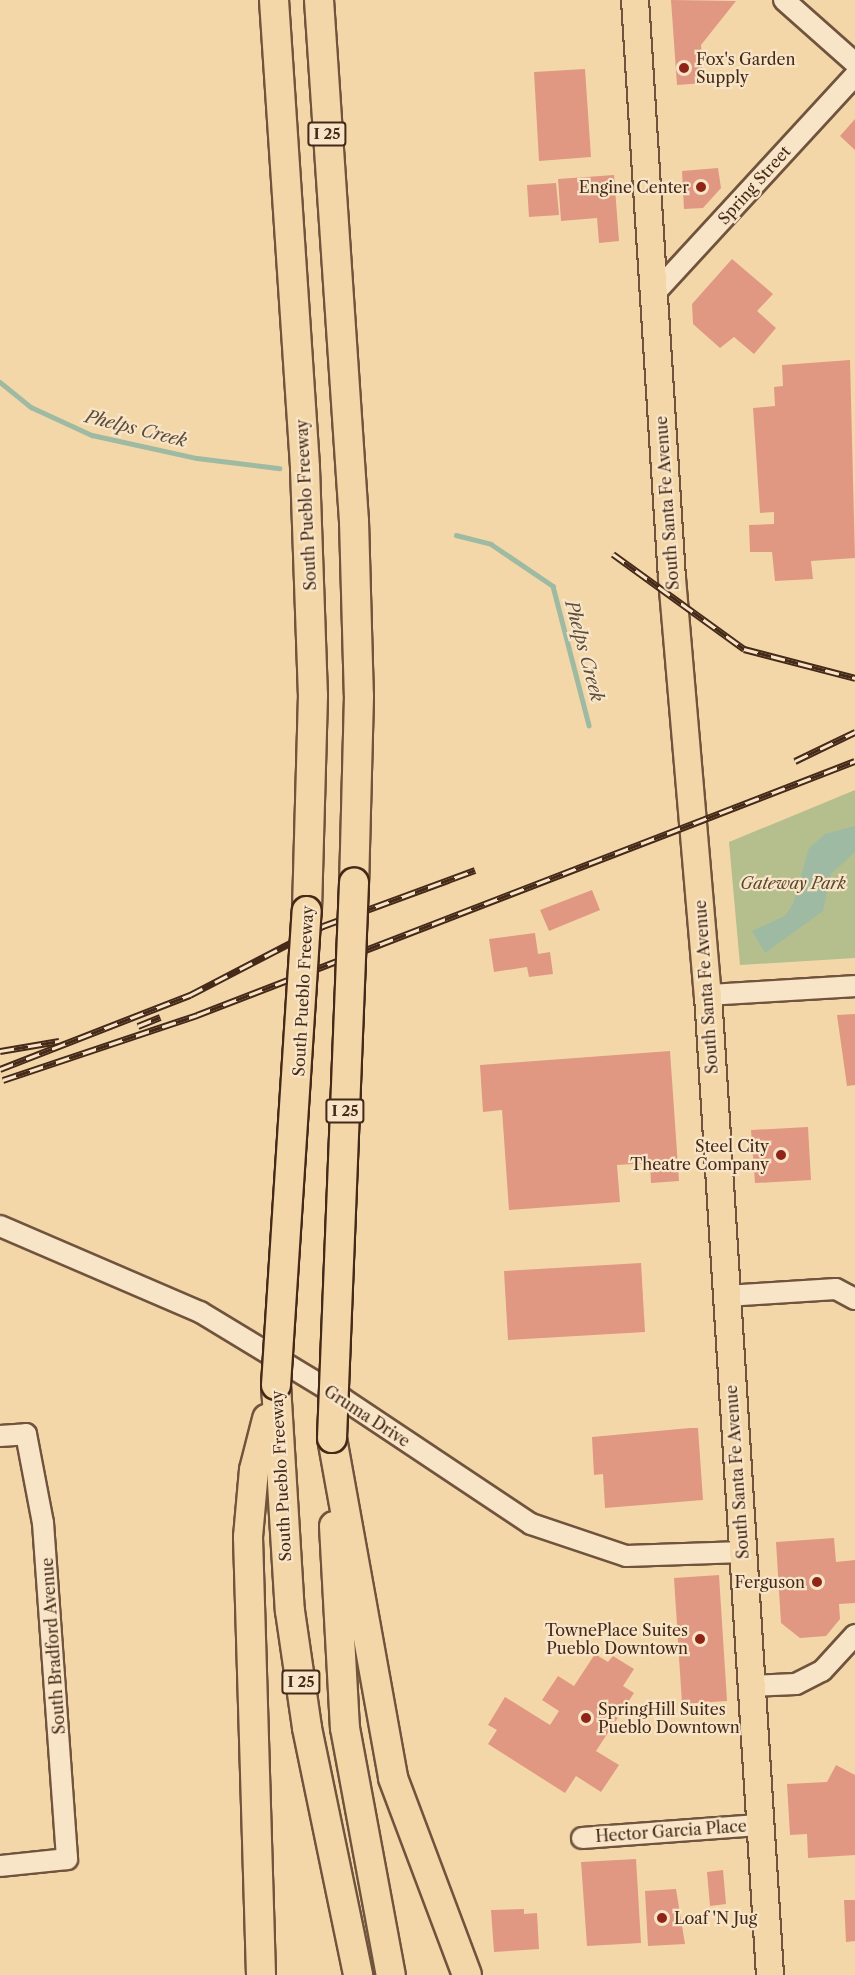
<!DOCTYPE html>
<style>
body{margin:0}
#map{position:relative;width:855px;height:1975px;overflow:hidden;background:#f4d7a9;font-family:"Libre Caslon Text",serif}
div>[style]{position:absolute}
.green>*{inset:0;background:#b5bf8d}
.water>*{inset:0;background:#9ebaa2}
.stream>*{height:4.5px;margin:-2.25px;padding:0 2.25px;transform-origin:2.25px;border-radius:2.25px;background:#9ebaa2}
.building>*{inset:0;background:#e09882}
.roads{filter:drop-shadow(2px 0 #71543d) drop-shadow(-2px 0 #71543d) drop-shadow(0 2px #71543d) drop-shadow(0 -2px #71543d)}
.minor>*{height:20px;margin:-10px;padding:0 10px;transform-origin:10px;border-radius:10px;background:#f8e5c7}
.major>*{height:26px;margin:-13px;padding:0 13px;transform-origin:13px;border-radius:13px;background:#f4d7a9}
.highway>*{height:28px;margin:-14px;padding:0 14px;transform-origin:14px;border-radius:14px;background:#f4d7a9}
.rail>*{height:7px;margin-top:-3.5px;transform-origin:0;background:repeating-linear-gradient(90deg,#f8e5c7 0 14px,#452919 0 28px);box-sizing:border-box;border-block:2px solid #452919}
.bridges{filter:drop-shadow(2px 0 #452919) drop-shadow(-2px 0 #452919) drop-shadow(0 2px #452919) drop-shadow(0 -2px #452919)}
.highway-bridge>*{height:28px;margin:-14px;padding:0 14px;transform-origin:14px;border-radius:14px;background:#f4d7a9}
.dots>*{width:16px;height:16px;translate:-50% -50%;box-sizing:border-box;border:3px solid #f8e5c7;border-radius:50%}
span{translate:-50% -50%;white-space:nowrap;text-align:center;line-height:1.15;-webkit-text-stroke:4.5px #f8e5c7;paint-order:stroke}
.shield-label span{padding:2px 4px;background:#f8e5c7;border:2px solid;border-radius:4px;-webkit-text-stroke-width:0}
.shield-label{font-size:15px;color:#452919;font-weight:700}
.poi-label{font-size:16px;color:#452919}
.left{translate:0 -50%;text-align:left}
.right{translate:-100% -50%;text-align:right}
.street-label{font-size:16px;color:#452919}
.park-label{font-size:16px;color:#5b4730;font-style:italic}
.water-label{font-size:18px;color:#5b4d3b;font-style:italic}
</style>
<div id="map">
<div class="green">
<i style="clip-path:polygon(855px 790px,855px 958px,740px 965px,729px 842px)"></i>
</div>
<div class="water">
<i style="clip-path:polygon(855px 826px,855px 852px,831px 874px,823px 911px,765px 953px,752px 931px,785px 916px,793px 904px,809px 848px,825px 834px)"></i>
</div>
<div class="stream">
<i style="left:0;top:382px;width:40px;rotate:39deg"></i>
<i style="left:31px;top:407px;width:67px;rotate:24.7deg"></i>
<i style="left:92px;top:435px;width:107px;rotate:12.4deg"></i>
<i style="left:197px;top:458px;width:83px;rotate:7deg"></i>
<i style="left:456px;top:535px;width:36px;rotate:14deg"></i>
<i style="left:491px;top:544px;width:75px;rotate:34.1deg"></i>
<i style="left:553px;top:586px;width:144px;rotate:75.5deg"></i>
</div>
<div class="building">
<i style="clip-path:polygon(671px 0,736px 1px,701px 45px,704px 83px,677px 85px)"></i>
<i style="clip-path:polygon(585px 69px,591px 157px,539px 161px,534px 72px)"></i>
<i style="clip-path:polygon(855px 119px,855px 150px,840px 136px)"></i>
<i style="clip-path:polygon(718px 168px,721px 188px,703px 208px,684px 209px,682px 171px)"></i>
<i style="clip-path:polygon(614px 175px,619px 241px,599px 243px,597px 218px,561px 221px,558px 179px)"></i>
<i style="clip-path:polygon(556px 183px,559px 215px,529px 217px,527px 185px)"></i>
<i style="clip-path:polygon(732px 259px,773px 294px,757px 311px,776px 328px,754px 354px,734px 337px,720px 348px,693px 324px,692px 304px)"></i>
<i style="clip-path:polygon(850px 360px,855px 558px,811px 561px,813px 579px,775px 581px,772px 552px,750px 552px,749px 525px,774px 524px,774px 512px,760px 513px,753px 408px,775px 406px,774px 387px,783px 386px,782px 365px)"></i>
<i style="clip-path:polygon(592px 890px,600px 910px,549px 931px,540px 910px)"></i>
<i style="clip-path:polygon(535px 933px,538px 954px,550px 952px,553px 974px,529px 977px,527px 967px,494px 972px,489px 939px)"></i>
<i style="clip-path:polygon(855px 1014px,855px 1085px,847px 1086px,837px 1015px)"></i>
<i style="clip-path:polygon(670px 1051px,679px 1181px,651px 1183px,650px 1163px,617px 1165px,620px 1202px,509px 1210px,502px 1110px,483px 1112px,480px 1065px)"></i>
<i style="clip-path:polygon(808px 1127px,811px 1180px,755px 1183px,751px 1130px)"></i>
<i style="clip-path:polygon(641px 1263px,645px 1332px,508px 1340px,504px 1271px)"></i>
<i style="clip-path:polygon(690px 1428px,698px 1428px,703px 1500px,605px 1508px,603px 1474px,594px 1475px,592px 1437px)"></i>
<i style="clip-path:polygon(834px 1538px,836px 1562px,855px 1560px,855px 1603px,839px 1604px,840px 1619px,826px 1636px,800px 1638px,781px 1623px,776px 1542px)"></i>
<i style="clip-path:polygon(719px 1575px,727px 1701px,682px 1704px,674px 1578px)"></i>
<i style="clip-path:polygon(595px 1654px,608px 1662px,613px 1656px,634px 1669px,623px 1686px,634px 1693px,596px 1751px,619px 1765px,601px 1792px,576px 1776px,565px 1793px,488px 1744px,497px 1730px,488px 1725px,505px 1697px,550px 1725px,559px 1711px,542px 1700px,558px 1676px,574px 1686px)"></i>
<i style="clip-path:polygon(836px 1765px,855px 1775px,855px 1855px,808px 1858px,807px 1834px,790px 1835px,787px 1784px,827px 1782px)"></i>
<i style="clip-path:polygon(636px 1859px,641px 1943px,587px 1946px,581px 1862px)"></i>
<i style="clip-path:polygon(723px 1870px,726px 1904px,710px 1906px,707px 1872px)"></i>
<i style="clip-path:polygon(676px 1889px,685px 1944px,648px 1946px,645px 1891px)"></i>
<i style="clip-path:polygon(844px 1900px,855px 1900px,855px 1941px,846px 1942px)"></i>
<i style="clip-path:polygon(524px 1909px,524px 1914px,537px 1913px,539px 1949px,494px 1952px,491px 1910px)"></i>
</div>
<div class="roads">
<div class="minor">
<i style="left:784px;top:0;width:95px;rotate:41.6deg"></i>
<i style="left:653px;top:295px;width:299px;rotate:-47.4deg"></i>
<i style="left:708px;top:995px;width:147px;rotate:-3.5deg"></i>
<i style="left:0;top:1226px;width:218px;rotate:23.3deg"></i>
<i style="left:200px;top:1312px;width:166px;rotate:31.2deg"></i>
<i style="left:342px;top:1398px;width:227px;rotate:33.7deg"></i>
<i style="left:531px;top:1524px;width:100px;rotate:18.6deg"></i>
<i style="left:626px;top:1556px;width:117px;rotate:-2deg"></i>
<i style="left:726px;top:1296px;width:110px;rotate:-3.6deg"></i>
<i style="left:836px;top:1289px;width:21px;rotate:28deg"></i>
<i style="left:0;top:1436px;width:26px;rotate:-4deg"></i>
<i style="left:26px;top:1434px;width:91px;rotate:79.2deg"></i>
<i style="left:43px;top:1523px;width:337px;rotate:85.9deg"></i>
<i style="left:67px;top:1859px;width:67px;rotate:174deg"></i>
<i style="left:750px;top:1686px;width:46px;rotate:-2.5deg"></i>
<i style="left:796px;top:1684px;width:29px;rotate:-27deg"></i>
<i style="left:822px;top:1671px;width:49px;rotate:-47.5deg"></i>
<i style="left:582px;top:1838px;width:177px;rotate:-4.2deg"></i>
</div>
<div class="major">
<i style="left:635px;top:0;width:579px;rotate:86.34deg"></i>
<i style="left:672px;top:578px;width:419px;rotate:85.1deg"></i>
<i style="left:708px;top:995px;width:982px;rotate:86.38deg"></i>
</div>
<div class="highway">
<i style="left:274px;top:0;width:469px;rotate:86.2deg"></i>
<i style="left:305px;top:468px;width:227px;rotate:88deg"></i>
<i style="left:313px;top:695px;width:216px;rotate:91.6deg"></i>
<i style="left:319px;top:0;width:522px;rotate:86.16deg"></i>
<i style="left:354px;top:521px;width:175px;rotate:88.4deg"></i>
<i style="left:359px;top:696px;width:186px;rotate:91.5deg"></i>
<i style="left:276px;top:1385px;width:226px;rotate:86.5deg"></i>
<i style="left:290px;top:1611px;width:118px;rotate:81.7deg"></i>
<i style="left:307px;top:1728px;width:252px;rotate:78.3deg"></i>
<i style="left:332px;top:1438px;width:345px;rotate:79.8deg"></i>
<i style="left:393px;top:1778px;width:210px;rotate:69.4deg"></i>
<i style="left:334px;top:1526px;width:202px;rotate:86.9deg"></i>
<i style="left:345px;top:1728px;width:251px;rotate:79.5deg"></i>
<i style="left:261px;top:1975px;width:438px;rotate:-91.7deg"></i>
<i style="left:248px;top:1537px;width:67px;rotate:-84.9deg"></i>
<i style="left:254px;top:1470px;width:53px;rotate:-75.7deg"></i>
</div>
</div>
<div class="rail">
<i style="left:613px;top:554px;width:162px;rotate:35.9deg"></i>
<i style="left:744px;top:649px;width:115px;rotate:14.6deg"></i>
<i style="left:795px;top:761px;width:67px;rotate:-25.8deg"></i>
<i style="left:138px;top:1026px;width:24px;rotate:-22deg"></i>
<i style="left:0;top:1051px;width:60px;rotate:-9.6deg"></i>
<i style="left:0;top:1069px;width:204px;rotate:-21.3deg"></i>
<i style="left:190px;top:995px;width:150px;rotate:-27.4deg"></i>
<i style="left:323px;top:926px;width:162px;rotate:-20.2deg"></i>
<i style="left:3px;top:1080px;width:205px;rotate:-18.5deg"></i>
<i style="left:197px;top:1015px;width:705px;rotate:-21.11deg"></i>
</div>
<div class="bridges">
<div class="highway-bridge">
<i style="left:276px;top:1385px;width:475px;rotate:-86.3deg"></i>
<i style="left:332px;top:1438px;width:556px;rotate:-87.73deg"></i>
</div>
</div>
<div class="dots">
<i style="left:684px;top:68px;background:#8f2418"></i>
<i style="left:701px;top:187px;background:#8f2418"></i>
<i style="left:781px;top:1155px;background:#8f2418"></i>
<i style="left:817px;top:1582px;background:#8f2418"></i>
<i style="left:700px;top:1639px;background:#8f2418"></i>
<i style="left:586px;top:1718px;background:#8f2418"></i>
<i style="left:662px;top:1918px;background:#8f2418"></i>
</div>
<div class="shield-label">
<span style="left:327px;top:134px">I 25</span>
<span style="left:345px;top:1111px">I 25</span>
<span style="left:301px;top:1682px">I 25</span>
</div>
<div class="poi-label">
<span class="left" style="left:696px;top:68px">Fox's Garden<br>Supply</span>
<span class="right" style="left:689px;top:187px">Engine Center</span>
<span class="right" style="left:769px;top:1155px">Steel City<br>Theatre Company</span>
<span class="right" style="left:805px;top:1582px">Ferguson</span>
<span class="right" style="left:688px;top:1639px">TownePlace Suites<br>Pueblo Downtown</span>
<span class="left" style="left:598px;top:1718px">SpringHill Suites<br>Pueblo Downtown</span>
<span class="left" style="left:674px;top:1918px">Loaf 'N Jug</span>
</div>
<div class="street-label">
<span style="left:754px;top:185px;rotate:-48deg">Spring Street</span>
<span style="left:667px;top:503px;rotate:-94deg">South Santa Fe Avenue</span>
<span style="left:306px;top:505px;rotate:-93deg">South Pueblo Freeway</span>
<span style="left:706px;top:987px;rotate:-94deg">South Santa Fe Avenue</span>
<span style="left:303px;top:991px;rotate:-87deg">South Pueblo Freeway</span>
<span style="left:367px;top:1416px;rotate:33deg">Gruma Drive</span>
<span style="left:737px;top:1472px;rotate:-94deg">South Santa Fe Avenue</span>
<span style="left:281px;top:1476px;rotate:-93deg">South Pueblo Freeway</span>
<span style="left:53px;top:1646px;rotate:-94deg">South Bradford Avenue</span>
<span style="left:671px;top:1831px;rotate:-4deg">Hector Garcia Place</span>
</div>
<div class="park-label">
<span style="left:793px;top:883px">Gateway Park</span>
</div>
<div class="water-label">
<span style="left:136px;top:429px;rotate:14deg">Phelps Creek</span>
<span style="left:584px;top:651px;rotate:75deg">Phelps Creek</span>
</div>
</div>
